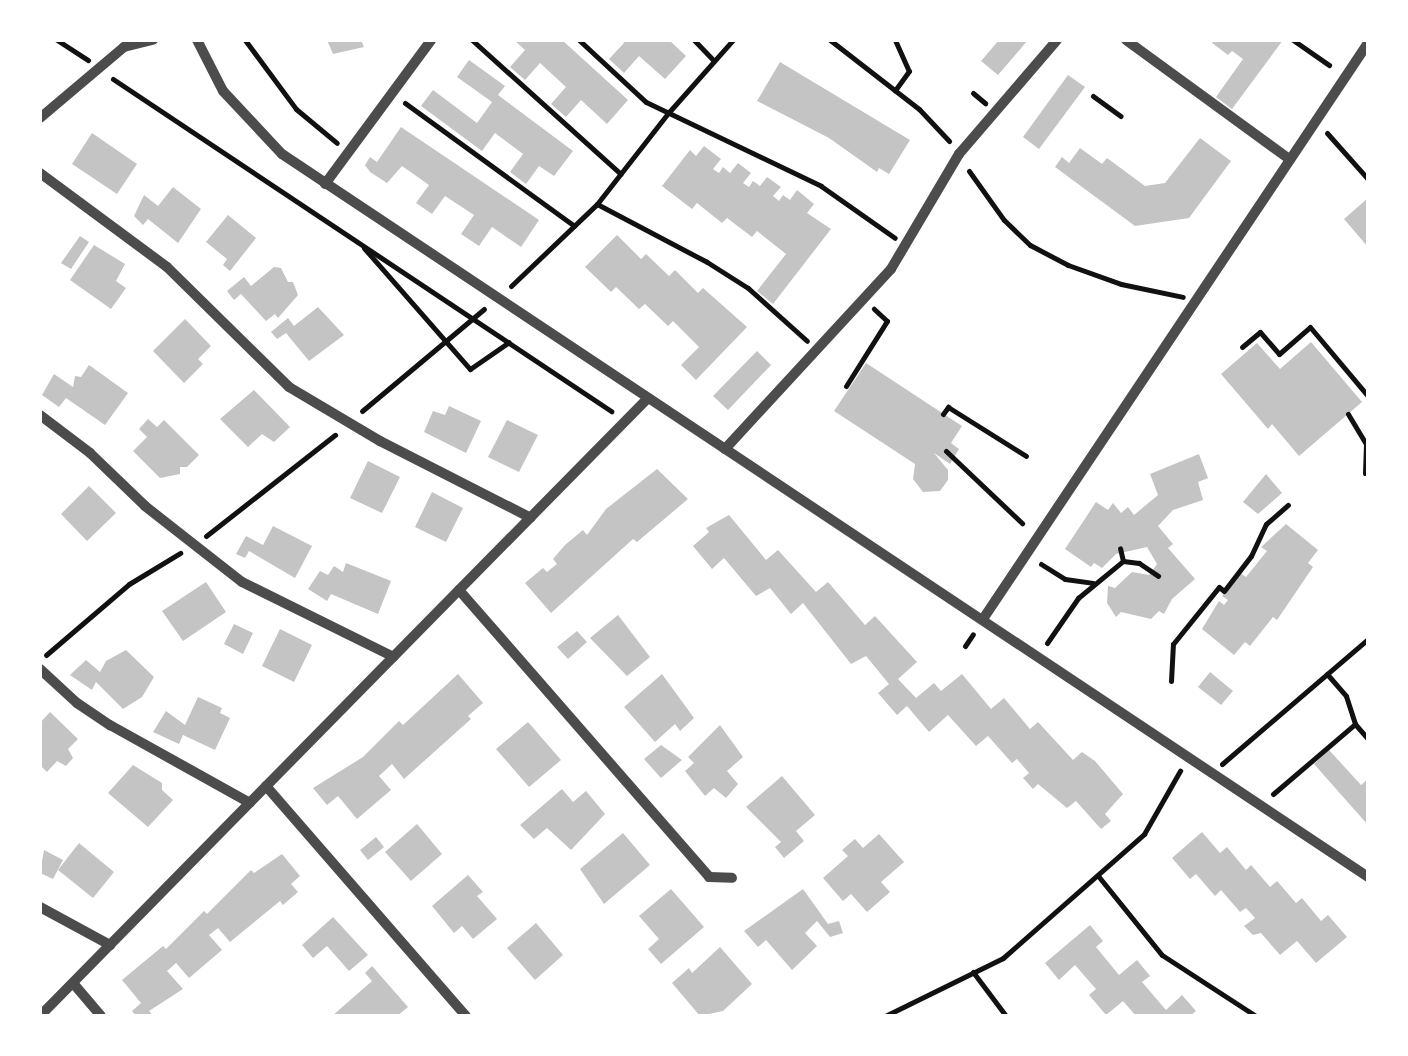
<!DOCTYPE html>
<style>
body{margin:0}
#map{position:relative;width:1408px;height:1056px;overflow:hidden;background:#fff;font-family:"PT Sans",sans-serif}
div>[style]{position:absolute}
.building>*{inset:0;background:#c4c4c4}
.path>*{height:5px;margin:-2.5px;padding:0 2.5px;transform-origin:2.5px;border-radius:2.5px;background:#111}
.minor>*{height:10px;margin:-5px;padding:0 5px;transform-origin:5px;border-radius:5px;background:#4c4c4c}
span{translate:-50% -50%;white-space:nowrap;text-align:center;line-height:1.15;-webkit-text-stroke:10px #fff;paint-order:stroke}
.frame{position:absolute;inset:0;border:42px solid #fff;pointer-events:none}
</style>
<div id="map">
<div class="building">
<i style="clip-path:polygon(327px 40px,361px 40px,364px 47px,333px 54px)"></i>
<i style="clip-path:polygon(514px 40px,562px 40px,628px 100px,607px 124px,581px 100px,566px 117px,551px 104px,566px 87px,540px 63px,525px 80px,510px 67px,525px 50px)"></i>
<i style="clip-path:polygon(622px 40px,669px 40px,686px 56px,665px 79px,639px 56px,624px 73px,609px 59px,624px 43px)"></i>
<i style="clip-path:polygon(999px 40px,1028px 40px,998px 75px,981px 61px)"></i>
<i style="clip-path:polygon(1214px 40px,1283px 40px,1232px 109px,1216px 97px,1243px 59px,1232px 51px,1228px 55px,1212px 43px)"></i>
<i style="clip-path:polygon(469px 60px,505px 86px,498px 95px,573px 151px,554px 176px,539px 166px,526px 184px,510px 172px,523px 154px,495px 133px,482px 151px,421px 106px,433px 90px,477px 123px,492px 102px,457px 77px)"></i>
<i style="clip-path:polygon(780px 62px,910px 140px,889px 174px,879px 168px,877px 172px,829px 138px,757px 101px)"></i>
<i style="clip-path:polygon(1068px 75px,1085px 87px,1039px 149px,1023px 137px)"></i>
<i style="clip-path:polygon(401px 127px,539px 220px,521px 247px,492px 227px,479px 246px,461px 234px,474px 215px,445px 196px,432px 214px,416px 203px,429px 185px,402px 166px,387px 183px,370px 172px,365px 165px,370px 157px,377px 162px)"></i>
<i style="clip-path:polygon(92px 133px,137px 164px,117px 194px,72px 164px)"></i>
<i style="clip-path:polygon(1200px 138px,1231px 161px,1189px 218px,1135px 226px,1055px 167px,1062px 157px,1069px 163px,1080px 148px,1102px 164px,1107px 158px,1145px 186px,1165px 183px)"></i>
<i style="clip-path:polygon(704px 146px,721px 159px,713px 169px,719px 173px,723px 167px,730px 173px,738px 163px,751px 173px,743px 183px,749px 187px,753px 181px,760px 186px,767px 177px,781px 187px,773px 196px,779px 201px,783px 195px,790px 200px,797px 190px,814px 204px,807px 213px,831px 229px,773px 304px,757px 291px,786px 254px,757px 231px,752px 237px,727px 218px,722px 223px,697px 203px,692px 209px,662px 186px,690px 150px,696px 156px)"></i>
<i style="clip-path:polygon(173px 187px,201px 209px,178px 243px,148px 219px,143px 225px,134px 216px,144px 195px,158px 206px)"></i>
<i style="clip-path:polygon(1368px 198px,1368px 247px,1344px 219px)"></i>
<i style="clip-path:polygon(228px 215px,256px 238px,230px 271px,223px 265px,227px 259px,206px 242px)"></i>
<i style="clip-path:polygon(617px 235px,641px 259px,646px 254px,669px 276px,675px 270px,698px 293px,703px 288px,747px 327px,696px 380px,681px 365px,699px 347px,673px 321px,668px 326px,645px 304px,639px 309px,616px 287px,611px 292px,585px 267px)"></i>
<i style="clip-path:polygon(80px 236px,89px 242px,71px 269px,61px 263px)"></i>
<i style="clip-path:polygon(94px 245px,125px 264px,116px 281px,126px 288px,111px 309px,70px 280px)"></i>
<i style="clip-path:polygon(274px 267px,281px 268px,288px 282px,293px 282px,298px 295px,278px 318px,275px 314px,266px 321px,241px 294px,234px 300px,227px 291px,244px 277px,251px 286px)"></i>
<i style="clip-path:polygon(318px 307px,344px 335px,309px 361px,286px 333px,277px 339px,271px 332px,288px 318px,294px 326px)"></i>
<i style="clip-path:polygon(185px 319px,211px 346px,198px 359px,203px 364px,184px 383px,153px 351px)"></i>
<i style="clip-path:polygon(1311px 342px,1362px 402px,1299px 456px,1272px 424px,1268px 429px,1221px 374px,1257px 343px,1280px 369px)"></i>
<i style="clip-path:polygon(757px 351px,771px 365px,728px 410px,713px 396px)"></i>
<i style="clip-path:polygon(866px 363px,962px 426px,951px 443px,959px 449px,950px 464px,934px 453px,948px 470px,948px 480px,940px 491px,923px 492px,913px 479px,915px 464px,834px 411px)"></i>
<i style="clip-path:polygon(89px 365px,128px 393px,105px 425px,66px 398px,59px 407px,42px 395px,54px 374px,73px 387px,75px 376px,81px 377px)"></i>
<i style="clip-path:polygon(254px 390px,290px 427px,274px 442px,262px 434px,248px 447px,220px 419px)"></i>
<i style="clip-path:polygon(449px 406px,481px 421px,466px 453px,424px 432px,433px 411px,445px 415px)"></i>
<i style="clip-path:polygon(148px 419px,157px 427px,164px 420px,199px 455px,187px 467px,180px 467px,180px 474px,160px 478px,133px 451px,147px 437px,139px 429px)"></i>
<i style="clip-path:polygon(507px 420px,538px 435px,519px 472px,488px 457px)"></i>
<i style="clip-path:polygon(1199px 454px,1208px 478px,1198px 482px,1203px 500px,1173px 510px,1158px 526px,1173px 544px,1168px 548px,1195px 579px,1172px 599px,1164px 614px,1159px 611px,1151px 619px,1121px 612px,1116px 617px,1107px 603px,1108px 586px,1115px 588px,1132px 572px,1149px 575px,1157px 564px,1147px 547px,1116px 554px,1102px 568px,1094px 563px,1091px 567px,1065px 549px,1096px 502px,1108px 510px,1113px 503px,1121px 513px,1128px 507px,1134px 515px,1158px 495px,1150px 474px)"></i>
<i style="clip-path:polygon(368px 461px,400px 477px,382px 513px,350px 498px)"></i>
<i style="clip-path:polygon(657px 469px,688px 499px,637px 542px,633px 539px,551px 613px,525px 583px,543px 568px,547px 572px,557px 564px,553px 559px,565px 545px,583px 530px,587px 535px,606px 509px)"></i>
<i style="clip-path:polygon(1266px 474px,1282px 493px,1258px 514px,1243px 502px)"></i>
<i style="clip-path:polygon(89px 486px,116px 513px,87px 541px,61px 514px)"></i>
<i style="clip-path:polygon(432px 492px,463px 508px,446px 542px,415px 527px)"></i>
<i style="clip-path:polygon(729px 515px,766px 560px,778px 550px,816px 592px,828px 582px,865px 625px,875px 616px,917px 662px,898px 679px,916px 698px,934px 683px,941px 691px,962px 674px,991px 709px,1004px 698px,1030px 729px,1038px 722px,1073px 760px,1082px 752px,1095px 761px,1123px 794px,1105px 814px,1111px 821px,1101px 829px,1076px 801px,1067px 808px,1038px 784px,1033px 789px,1023px 778px,1029px 773px,1017px 759px,1012px 763px,988px 736px,976px 746px,948px 715px,929px 732px,907px 706px,897px 715px,878px 693px,889px 684px,866px 656px,851px 664px,803px 603px,791px 614px,770px 588px,756px 596px,724px 558px,712px 569px,693px 546px,709px 532px,706px 528px)"></i>
<i style="clip-path:polygon(1286px 524px,1318px 550px,1308px 563px,1313px 567px,1277px 620px,1273px 617px,1250px 646px,1245px 642px,1234px 655px,1202px 629px,1219px 601px,1224px 605px,1228px 600px,1222px 596px,1240px 573px,1246px 577px,1267px 551px,1261px 547px)"></i>
<i style="clip-path:polygon(273px 526px,312px 546px,295px 578px,249px 551px,245px 558px,236px 554px,246px 536px,263px 545px)"></i>
<i style="clip-path:polygon(346px 563px,391px 581px,378px 614px,331px 594px,327px 601px,308px 589px,320px 571px,328px 575px,334px 566px,343px 572px)"></i>
<i style="clip-path:polygon(206px 582px,226px 612px,183px 641px,162px 611px)"></i>
<i style="clip-path:polygon(618px 615px,650px 657px,627px 676px,590px 638px)"></i>
<i style="clip-path:polygon(234px 624px,253px 633px,243px 654px,224px 644px)"></i>
<i style="clip-path:polygon(280px 629px,312px 645px,294px 682px,262px 666px)"></i>
<i style="clip-path:polygon(577px 631px,587px 642px,568px 659px,557px 647px)"></i>
<i style="clip-path:polygon(126px 650px,154px 677px,142px 697px,123px 709px,96px 682px,92px 690px,70px 675px,86px 660px,100px 672px,106px 661px)"></i>
<i style="clip-path:polygon(1210px 672px,1233px 691px,1221px 705px,1198px 687px)"></i>
<i style="clip-path:polygon(458px 674px,483px 703px,468px 716px,471px 719px,404px 779px,392px 764px,379px 776px,391px 790px,357px 819px,338px 796px,327px 805px,313px 788px,363px 757px,399px 721px,403px 725px)"></i>
<i style="clip-path:polygon(662px 674px,694px 718px,680px 731px,675px 724px,655px 742px,624px 707px)"></i>
<i style="clip-path:polygon(198px 697px,222px 708px,220px 713px,230px 718px,215px 750px,183px 735px,179px 744px,153px 732px,166px 711px,185px 725px)"></i>
<i style="clip-path:polygon(50px 712px,78px 739px,68px 749px,73px 758px,66px 766px,57px 761px,47px 772px,40px 765px,40px 723px)"></i>
<i style="clip-path:polygon(528px 722px,561px 760px,529px 787px,496px 749px)"></i>
<i style="clip-path:polygon(720px 725px,743px 757px,727px 771px,738px 784px,726px 798px,714px 788px,705px 796px,685px 771px,694px 763px,688px 757px)"></i>
<i style="clip-path:polygon(661px 745px,682px 760px,661px 778px,644px 759px)"></i>
<i style="clip-path:polygon(1329px 750px,1361px 785px,1368px 779px,1368px 825px,1314px 764px)"></i>
<i style="clip-path:polygon(133px 765px,162px 783px,162px 790px,173px 800px,148px 827px,108px 793px)"></i>
<i style="clip-path:polygon(782px 776px,815px 815px,796px 831px,804px 841px,784px 858px,775px 847px,781px 842px,746px 807px)"></i>
<i style="clip-path:polygon(562px 789px,573px 802px,586px 791px,605px 814px,571px 850px,547px 828px,534px 839px,520px 825px)"></i>
<i style="clip-path:polygon(417px 824px,442px 854px,411px 881px,385px 852px)"></i>
<i style="clip-path:polygon(1202px 832px,1220px 853px,1227px 847px,1246px 870px,1251px 865px,1270px 887px,1277px 881px,1296px 903px,1302px 898px,1321px 921px,1328px 915px,1347px 937px,1316px 963px,1297px 941px,1280px 955px,1261px 933px,1253px 935px,1244px 926px,1255px 918px,1246px 908px,1240px 912px,1221px 890px,1215px 896px,1196px 874px,1190px 879px,1172px 858px)"></i>
<i style="clip-path:polygon(623px 833px,650px 865px,604px 904px,580px 869px)"></i>
<i style="clip-path:polygon(879px 834px,904px 862px,881px 882px,890px 892px,867px 912px,851px 894px,843px 901px,823px 878px,848px 856px,842px 850px,855px 839px,863px 848px)"></i>
<i style="clip-path:polygon(376px 837px,384px 847px,368px 860px,360px 850px)"></i>
<i style="clip-path:polygon(79px 843px,114px 872px,93px 898px,58px 870px)"></i>
<i style="clip-path:polygon(44px 850px,63px 860px,53px 879px,40px 873px)"></i>
<i style="clip-path:polygon(282px 854px,300px 876px,291px 884px,298px 892px,283px 905px,280px 901px,230px 942px,218px 928px,209px 935px,222px 950px,189px 978px,176px 963px,167px 971px,183px 989px,149px 1011px,153px 1016px,136px 1016px,132px 1011px,141px 1003px,122px 980px,163px 946px,166px 949px,204px 911px,207px 914px,251px 870px,254px 873px)"></i>
<i style="clip-path:polygon(468px 875px,483px 892px,477px 896px,497px 919px,473px 939px,462px 926px,454px 933px,432px 906px)"></i>
<i style="clip-path:polygon(671px 889px,704px 927px,661px 964px,648px 949px,659px 939px,639px 916px)"></i>
<i style="clip-path:polygon(803px 889px,828px 924px,839px 921px,843px 933px,830px 937px,817px 921px,805px 933px,817px 946px,792px 970px,766px 940px,758px 947px,744px 931px)"></i>
<i style="clip-path:polygon(333px 917px,368px 955px,349px 971px,327px 946px,313px 958px,302px 945px)"></i>
<i style="clip-path:polygon(536px 923px,563px 955px,535px 980px,507px 948px)"></i>
<i style="clip-path:polygon(1090px 925px,1103px 941px,1096px 947px,1119px 975px,1137px 960px,1150px 976px,1142px 982px,1166px 1010px,1182px 995px,1196px 1011px,1190px 1016px,1136px 1016px,1123px 1001px,1106px 1015px,1089px 995px,1096px 989px,1075px 965px,1059px 980px,1045px 963px)"></i>
<i style="clip-path:polygon(720px 947px,752px 984px,723px 1011px,700px 1016px,672px 983px,689px 968px,692px 973px)"></i>
<i style="clip-path:polygon(372px 966px,408px 1007px,397px 1016px,332px 1016px,372px 981px,365px 973px)"></i>
</div>
<div class="path">
<i style="left:57px;top:40px;width:37px;rotate:33deg"></i>
<i style="left:245px;top:40px;width:86px;rotate:53.5deg"></i>
<i style="left:296px;top:109px;width:53px;rotate:39.7deg"></i>
<i style="left:472px;top:40px;width:200px;rotate:42deg"></i>
<i style="left:579px;top:40px;width:91px;rotate:42.8deg"></i>
<i style="left:646px;top:102px;width:194px;rotate:25.6deg"></i>
<i style="left:821px;top:186px;width:90px;rotate:35.1deg"></i>
<i style="left:694px;top:40px;width:28px;rotate:46deg"></i>
<i style="left:830px;top:40px;width:113px;rotate:37.8deg"></i>
<i style="left:919px;top:109px;width:44px;rotate:46.8deg"></i>
<i style="left:895px;top:40px;width:34px;rotate:66deg"></i>
<i style="left:909px;top:71px;width:24px;rotate:126deg"></i>
<i style="left:1293px;top:40px;width:44px;rotate:34.8deg"></i>
<i style="left:113px;top:79px;width:599px;rotate:33.69deg"></i>
<i style="left:973px;top:93px;width:16px;rotate:40deg"></i>
<i style="left:1093px;top:96px;width:34px;rotate:36deg"></i>
<i style="left:405px;top:103px;width:209px;rotate:36deg"></i>
<i style="left:1327px;top:133px;width:62px;rotate:48.3deg"></i>
<i style="left:969px;top:171px;width:60px;rotate:54.5deg"></i>
<i style="left:1004px;top:220px;width:36px;rotate:44deg"></i>
<i style="left:1030px;top:245px;width:43px;rotate:27.8deg"></i>
<i style="left:1068px;top:265px;width:56px;rotate:19.7deg"></i>
<i style="left:1121px;top:284px;width:63px;rotate:11.8deg"></i>
<i style="left:597px;top:204px;width:124px;rotate:27.8deg"></i>
<i style="left:707px;top:262px;width:49px;rotate:32.4deg"></i>
<i style="left:748px;top:288px;width:79px;rotate:41.9deg"></i>
<i style="left:364px;top:248px;width:161px;rotate:48.8deg"></i>
<i style="left:470px;top:369px;width:47px;rotate:-34.7deg"></i>
<i style="left:511px;top:286px;width:119px;rotate:-43.6deg"></i>
<i style="left:597px;top:204px;width:117px;rotate:-52deg"></i>
<i style="left:669px;top:112px;width:96px;rotate:-48.4deg"></i>
<i style="left:1242px;top:347px;width:23px;rotate:-40deg"></i>
<i style="left:1260px;top:332px;width:29px;rotate:49deg"></i>
<i style="left:1279px;top:354px;width:41px;rotate:-41.1deg"></i>
<i style="left:1310px;top:327px;width:90px;rotate:50deg"></i>
<i style="left:846px;top:386px;width:77px;rotate:-57.8deg"></i>
<i style="left:887px;top:321px;width:18px;rotate:-137deg"></i>
<i style="left:362px;top:411px;width:159px;rotate:-39.9deg"></i>
<i style="left:943px;top:414px;width:9px;rotate:-54deg"></i>
<i style="left:948px;top:407px;width:92px;rotate:32.1deg"></i>
<i style="left:1348px;top:414px;width:35px;rotate:59deg"></i>
<i style="left:1366px;top:444px;width:29px;rotate:92deg"></i>
<i style="left:946px;top:451px;width:105px;rotate:43.5deg"></i>
<i style="left:206px;top:536px;width:164px;rotate:-38.1deg"></i>
<i style="left:1123px;top:561px;width:16px;rotate:7deg"></i>
<i style="left:1139px;top:563px;width:23px;rotate:34deg"></i>
<i style="left:1041px;top:564px;width:28px;rotate:32deg"></i>
<i style="left:1065px;top:579px;width:28px;rotate:8deg"></i>
<i style="left:1047px;top:643px;width:55px;rotate:-55.4deg"></i>
<i style="left:1078px;top:598px;width:58px;rotate:-39.4deg"></i>
<i style="left:1123px;top:561px;width:13px;rotate:-103deg"></i>
<i style="left:965px;top:646px;width:14px;rotate:-56deg"></i>
<i style="left:46px;top:655px;width:109px;rotate:-40.5deg"></i>
<i style="left:129px;top:584px;width:60px;rotate:-31.3deg"></i>
<i style="left:1327px;top:674px;width:29px;rotate:49deg"></i>
<i style="left:1346px;top:696px;width:28px;rotate:72deg"></i>
<i style="left:1171px;top:681px;width:37px;rotate:-87deg"></i>
<i style="left:1173px;top:644px;width:73px;rotate:-51.1deg"></i>
<i style="left:1219px;top:587px;width:6px;rotate:39deg"></i>
<i style="left:1224px;top:591px;width:44px;rotate:-52.4deg"></i>
<i style="left:1251px;top:556px;width:35px;rotate:-65deg"></i>
<i style="left:1266px;top:524px;width:29px;rotate:-41deg"></i>
<i style="left:1222px;top:764px;width:192px;rotate:-40.6deg"></i>
<i style="left:1273px;top:794px;width:108px;rotate:-40.5deg"></i>
<i style="left:1355px;top:724px;width:20px;rotate:49deg"></i>
<i style="left:1099px;top:877px;width:100px;rotate:51.1deg"></i>
<i style="left:1162px;top:955px;width:112px;rotate:33deg"></i>
<i style="left:973px;top:972px;width:55px;rotate:53.1deg"></i>
<i style="left:885px;top:1016px;width:131px;rotate:-26.2deg"></i>
<i style="left:1003px;top:958px;width:188px;rotate:-41.3deg"></i>
<i style="left:1144px;top:834px;width:73px;rotate:-60.3deg"></i>
</div>
<div class="minor">
<i style="left:197px;top:40px;width:57px;rotate:63deg"></i>
<i style="left:223px;top:91px;width:86px;rotate:46.9deg"></i>
<i style="left:282px;top:154px;width:1305px;rotate:33.65deg"></i>
<i style="left:1126px;top:40px;width:202px;rotate:36.1deg"></i>
<i style="left:40px;top:118px;width:110px;rotate:-40.2deg"></i>
<i style="left:124px;top:47px;width:30px;rotate:-14deg"></i>
<i style="left:40px;top:173px;width:158px;rotate:36.5deg"></i>
<i style="left:167px;top:267px;width:171px;rotate:44.5deg"></i>
<i style="left:289px;top:387px;width:106px;rotate:30.7deg"></i>
<i style="left:380px;top:441px;width:169px;rotate:27deg"></i>
<i style="left:325px;top:184px;width:179px;rotate:-53.6deg"></i>
<i style="left:40px;top:415px;width:63px;rotate:37.2deg"></i>
<i style="left:90px;top:453px;width:76px;rotate:43.9deg"></i>
<i style="left:145px;top:506px;width:123px;rotate:38.1deg"></i>
<i style="left:242px;top:582px;width:169px;rotate:26.3deg"></i>
<i style="left:725px;top:449px;width:245px;rotate:-47.3deg"></i>
<i style="left:891px;top:269px;width:134px;rotate:-59.4deg"></i>
<i style="left:959px;top:154px;width:150px;rotate:-49.3deg"></i>
<i style="left:459px;top:590px;width:381px;rotate:48.9deg"></i>
<i style="left:709px;top:877px;width:23px;rotate:2deg"></i>
<i style="left:983px;top:619px;width:693px;rotate:-56.24deg"></i>
<i style="left:40px;top:669px;width:50px;rotate:42.6deg"></i>
<i style="left:77px;top:703px;width:40px;rotate:34deg"></i>
<i style="left:110px;top:725px;width:160px;rotate:29.1deg"></i>
<i style="left:266px;top:786px;width:305px;rotate:49deg"></i>
<i style="left:40px;top:907px;width:80px;rotate:28.5deg"></i>
<i style="left:73px;top:983px;width:43px;rotate:49.7deg"></i>
<i style="left:40px;top:1016px;width:867px;rotate:-45.47deg"></i>
</div>
<div class="frame"></div>
</div>
